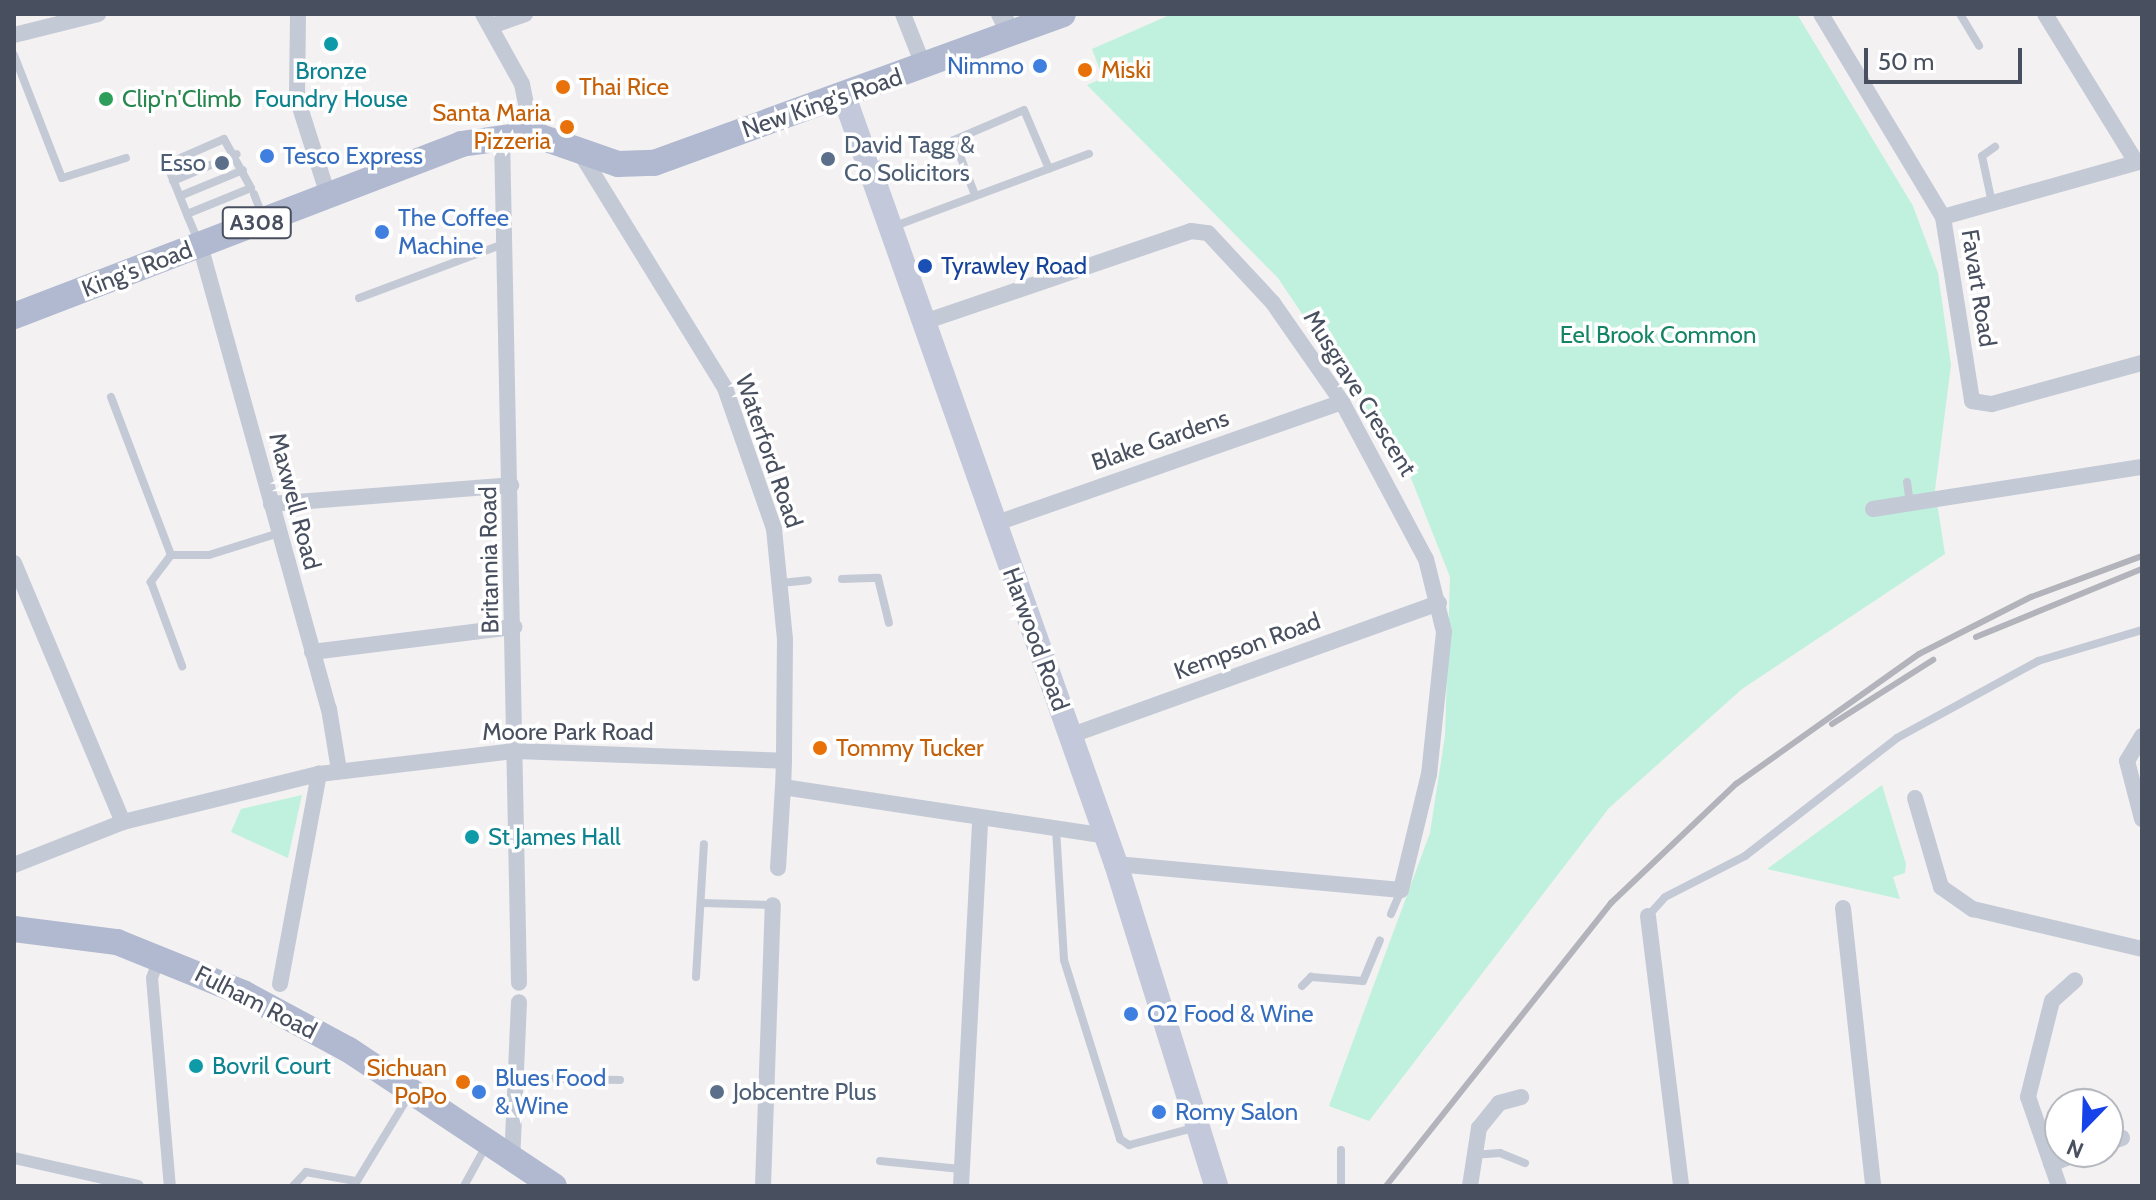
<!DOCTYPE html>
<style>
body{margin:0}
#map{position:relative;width:2156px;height:1200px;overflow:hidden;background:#f3f1f1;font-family:Cabin,sans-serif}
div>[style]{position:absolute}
.green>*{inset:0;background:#bff1de}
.service>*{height:8px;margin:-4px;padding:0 4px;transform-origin:4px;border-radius:4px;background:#c4c9d6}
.pedestrian>*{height:12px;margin:-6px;padding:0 6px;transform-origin:6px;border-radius:6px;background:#c4c9d6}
.minor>*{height:16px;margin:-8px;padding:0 8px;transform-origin:8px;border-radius:8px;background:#c4c9d6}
.tertiary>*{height:20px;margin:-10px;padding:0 10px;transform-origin:10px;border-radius:10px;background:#c4c9d6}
.secondary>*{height:24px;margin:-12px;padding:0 12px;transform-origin:12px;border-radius:12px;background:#c3c9da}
.primary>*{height:26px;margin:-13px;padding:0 13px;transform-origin:13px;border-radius:13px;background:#b0b9d0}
.rail>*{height:6px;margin:-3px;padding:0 3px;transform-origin:3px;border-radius:3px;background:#b3b4bb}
.dots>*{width:22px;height:22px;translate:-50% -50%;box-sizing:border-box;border:4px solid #fff;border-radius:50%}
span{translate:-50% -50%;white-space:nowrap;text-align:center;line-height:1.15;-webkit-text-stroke:7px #fff;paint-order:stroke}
.shield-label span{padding:2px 6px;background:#fff;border:2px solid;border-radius:6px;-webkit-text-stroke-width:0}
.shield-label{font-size:22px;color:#484f5f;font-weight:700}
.shop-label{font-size:24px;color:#366cbe}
.right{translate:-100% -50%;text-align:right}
.left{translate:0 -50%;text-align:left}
.food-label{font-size:24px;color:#c56008}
.culture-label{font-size:24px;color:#0d838f}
.leisure-label{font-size:24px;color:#27864d}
.street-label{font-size:24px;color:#484f5f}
.service-label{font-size:24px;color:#4e5e75}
.transit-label{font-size:24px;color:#164399}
.park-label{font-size:24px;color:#158465}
.frame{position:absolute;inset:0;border:16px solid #484f5f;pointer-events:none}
.north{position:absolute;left:2044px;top:1088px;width:80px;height:80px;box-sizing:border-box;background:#fff;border:2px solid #b6b9bf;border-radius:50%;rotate:203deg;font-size:22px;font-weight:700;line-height:32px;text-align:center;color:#484f5f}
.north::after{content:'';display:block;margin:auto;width:28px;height:36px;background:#1542e9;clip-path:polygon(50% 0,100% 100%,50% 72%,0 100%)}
.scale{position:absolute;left:1864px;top:48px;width:158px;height:36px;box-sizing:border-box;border:4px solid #484f5f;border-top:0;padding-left:10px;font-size:24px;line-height:28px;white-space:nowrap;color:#484f5f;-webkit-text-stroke:6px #fff;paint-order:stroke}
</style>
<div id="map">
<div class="green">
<i style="clip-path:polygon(1172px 14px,1797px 14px,1913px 206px,1938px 273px,1951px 365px,1935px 490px,1945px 554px,1742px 689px,1609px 808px,1369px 1121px,1329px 1106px,1430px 833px,1445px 736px,1450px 577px,1409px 473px,1278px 278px,1087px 85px,1103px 78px,1092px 49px)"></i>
<i style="clip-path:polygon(1882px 785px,1906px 864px,1905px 873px,1893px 877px,1900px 899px,1767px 869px)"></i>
<i style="clip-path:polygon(302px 795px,288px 858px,231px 832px,241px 809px)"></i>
</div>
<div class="service">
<i style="left:1960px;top:14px;width:37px;rotate:59deg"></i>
<i style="left:14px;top:55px;width:132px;rotate:68.7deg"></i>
<i style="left:62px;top:178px;width:67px;rotate:-17.4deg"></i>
<i style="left:173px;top:181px;width:69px;rotate:-22.9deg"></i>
<i style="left:254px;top:194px;width:22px;rotate:69deg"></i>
<i style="left:975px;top:195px;width:59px;rotate:-110.9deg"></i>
<i style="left:954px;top:140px;width:76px;rotate:-23.2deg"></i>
<i style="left:1024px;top:110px;width:64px;rotate:67deg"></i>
<i style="left:180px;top:196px;width:68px;rotate:-22.4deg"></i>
<i style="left:1992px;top:203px;width:48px;rotate:-102deg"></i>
<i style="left:1982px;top:156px;width:16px;rotate:-35deg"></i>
<i style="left:187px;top:214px;width:69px;rotate:-22.1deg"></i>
<i style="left:251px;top:188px;width:56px;rotate:-118.9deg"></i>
<i style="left:224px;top:139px;width:58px;rotate:156.5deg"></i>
<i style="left:171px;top:162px;width:10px;rotate:96deg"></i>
<i style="left:170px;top:172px;width:48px;rotate:68.2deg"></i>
<i style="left:188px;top:217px;width:26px;rotate:67deg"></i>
<i style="left:895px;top:226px;width:207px;rotate:-20.4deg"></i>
<i style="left:359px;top:298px;width:157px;rotate:-20.5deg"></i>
<i style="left:111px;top:397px;width:169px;rotate:69.2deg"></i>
<i style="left:171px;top:555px;width:34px;rotate:127deg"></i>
<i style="left:151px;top:582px;width:90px;rotate:69.7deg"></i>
<i style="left:1907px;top:482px;width:21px;rotate:82deg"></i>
<i style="left:171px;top:555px;width:38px"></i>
<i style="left:209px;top:555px;width:73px;rotate:-17.4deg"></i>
<i style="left:842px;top:579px;width:36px;rotate:-2deg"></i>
<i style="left:878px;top:578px;width:46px;rotate:76.3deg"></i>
<i style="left:781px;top:583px;width:27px;rotate:-6deg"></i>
<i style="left:1056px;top:829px;width:131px;rotate:86.5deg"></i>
<i style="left:1064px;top:960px;width:188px;rotate:72.6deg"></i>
<i style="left:1120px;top:1139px;width:11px;rotate:34deg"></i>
<i style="left:1129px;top:1145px;width:70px;rotate:-14.8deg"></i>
<i style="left:702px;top:903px;width:70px;rotate:1.6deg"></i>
<i style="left:1391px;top:914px;width:26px;rotate:-67deg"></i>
<i style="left:1648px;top:916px;width:25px;rotate:-48deg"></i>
<i style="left:1665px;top:897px;width:90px;rotate:-27.1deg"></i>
<i style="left:1745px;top:856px;width:192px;rotate:-37.8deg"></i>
<i style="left:1897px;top:738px;width:161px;rotate:-28.6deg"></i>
<i style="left:2038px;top:661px;width:109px;rotate:-16.6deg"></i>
<i style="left:696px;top:977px;width:133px;rotate:-86.6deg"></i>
<i style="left:1302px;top:986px;width:13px;rotate:-45deg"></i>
<i style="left:1311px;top:977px;width:52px;rotate:4.4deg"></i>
<i style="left:1363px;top:981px;width:44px;rotate:-67.5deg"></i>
<i style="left:516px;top:1078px;width:104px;rotate:1.1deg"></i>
<i style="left:1341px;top:1150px;width:36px;rotate:90deg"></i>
<i style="left:1472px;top:1155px;width:28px;rotate:-4deg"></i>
<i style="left:1500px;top:1153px;width:27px;rotate:22deg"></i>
<i style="left:880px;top:1161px;width:81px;rotate:5.6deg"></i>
<i style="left:293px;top:1186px;width:19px;rotate:-47deg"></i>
<i style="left:306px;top:1172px;width:50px;rotate:10.4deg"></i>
<i style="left:354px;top:1186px;width:108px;rotate:-58.7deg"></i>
<i style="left:464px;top:1186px;width:46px;rotate:-61.2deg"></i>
</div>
<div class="pedestrian">
<i style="left:160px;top:955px;width:24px;rotate:109deg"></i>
<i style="left:152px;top:978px;width:209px;rotate:85.1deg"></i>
<i style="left:14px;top:1158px;width:127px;rotate:12.7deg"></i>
</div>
<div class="minor">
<i style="left:298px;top:14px;width:84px;rotate:90.7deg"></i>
<i style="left:297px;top:98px;width:102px;rotate:72.3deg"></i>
<i style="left:483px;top:14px;width:80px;rotate:60.9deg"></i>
<i style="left:522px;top:84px;width:51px;rotate:78.7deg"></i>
<i style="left:903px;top:14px;width:57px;rotate:68.4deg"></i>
<i style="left:1821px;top:14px;width:237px;rotate:59deg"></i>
<i style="left:1943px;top:217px;width:186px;rotate:81deg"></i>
<i style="left:1972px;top:401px;width:20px;rotate:9deg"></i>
<i style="left:1992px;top:404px;width:156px;rotate:-15.3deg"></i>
<i style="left:2045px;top:14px;width:174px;rotate:58.4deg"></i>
<i style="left:491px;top:26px;width:36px;rotate:-19deg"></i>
<i style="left:14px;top:35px;width:87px;rotate:-14deg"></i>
<i style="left:502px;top:136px;width:847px;rotate:88.85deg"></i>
<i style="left:578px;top:149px;width:281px;rotate:58.4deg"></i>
<i style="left:725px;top:388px;width:149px;rotate:70.8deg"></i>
<i style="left:774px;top:529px;width:111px;rotate:84.3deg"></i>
<i style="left:785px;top:639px;width:122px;rotate:90.5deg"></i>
<i style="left:1943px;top:217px;width:207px;rotate:-15.7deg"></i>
<i style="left:200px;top:245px;width:482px;rotate:74.5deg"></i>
<i style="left:329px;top:709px;width:62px;rotate:80.7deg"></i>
<i style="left:924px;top:322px;width:282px;rotate:-18.8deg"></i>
<i style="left:1191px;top:231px;width:17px;rotate:7deg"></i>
<i style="left:1208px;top:233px;width:96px;rotate:47.1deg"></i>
<i style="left:1273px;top:303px;width:121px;rotate:55.1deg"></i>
<i style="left:1342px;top:402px;width:178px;rotate:61.9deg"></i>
<i style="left:1426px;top:559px;width:75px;rotate:76.1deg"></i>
<i style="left:1444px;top:632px;width:143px;rotate:96deg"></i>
<i style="left:1429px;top:774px;width:119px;rotate:103.6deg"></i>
<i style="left:1401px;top:890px;width:286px;rotate:-174.8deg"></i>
<i style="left:271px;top:504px;width:241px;rotate:-4.5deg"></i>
<i style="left:1873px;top:509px;width:272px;rotate:-8.9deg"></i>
<i style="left:994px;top:524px;width:369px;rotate:-19.3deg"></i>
<i style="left:14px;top:563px;width:281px;rotate:67.2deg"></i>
<i style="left:312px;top:652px;width:204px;rotate:-7.1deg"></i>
<i style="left:1072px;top:735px;width:390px;rotate:-19.8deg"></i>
<i style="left:2142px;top:736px;width:29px;rotate:121deg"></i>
<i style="left:2127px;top:761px;width:60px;rotate:75.5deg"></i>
<i style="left:1915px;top:798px;width:93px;rotate:73.7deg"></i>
<i style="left:1941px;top:887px;width:39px;rotate:35deg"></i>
<i style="left:1973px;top:909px;width:174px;rotate:13.3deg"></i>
<i style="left:14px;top:865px;width:117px;rotate:-21.5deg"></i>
<i style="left:123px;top:822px;width:202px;rotate:-13.8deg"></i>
<i style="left:319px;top:774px;width:198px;rotate:-6.7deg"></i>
<i style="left:516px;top:751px;width:268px;rotate:2.1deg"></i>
<i style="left:784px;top:761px;width:26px;rotate:92deg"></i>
<i style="left:783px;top:787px;width:327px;rotate:8.6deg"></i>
<i style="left:778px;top:868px;width:81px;rotate:-86.5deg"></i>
<i style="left:1843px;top:908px;width:280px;rotate:83.8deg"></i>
<i style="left:1648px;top:916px;width:272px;rotate:83deg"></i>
<i style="left:280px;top:984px;width:214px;rotate:-79.5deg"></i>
<i style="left:2108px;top:1143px;width:15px;rotate:-20deg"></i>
<i style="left:512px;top:1162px;width:160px;rotate:-87.5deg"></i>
<i style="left:2051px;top:1164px;width:34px;rotate:-21deg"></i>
<i style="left:763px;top:1186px;width:281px;rotate:-88deg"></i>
<i style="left:961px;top:1186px;width:368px;rotate:-87deg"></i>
<i style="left:1470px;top:1186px;width:59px;rotate:-81.2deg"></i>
<i style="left:1479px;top:1128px;width:32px;rotate:-51deg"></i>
<i style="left:1499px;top:1103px;width:23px;rotate:-15deg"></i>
<i style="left:2059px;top:1186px;width:94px;rotate:-109.2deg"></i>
<i style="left:2028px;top:1097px;width:99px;rotate:-76deg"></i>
<i style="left:2052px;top:1001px;width:31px;rotate:-42deg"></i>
</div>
<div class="tertiary">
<i style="left:1001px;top:14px;width:22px;rotate:63deg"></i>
</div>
<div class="secondary">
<i style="left:844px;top:96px;width:815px;rotate:70.5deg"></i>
<i style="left:1116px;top:864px;width:337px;rotate:72.7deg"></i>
</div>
<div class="primary">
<i style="left:14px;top:316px;width:479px;rotate:-21deg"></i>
<i style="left:461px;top:144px;width:72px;rotate:-8deg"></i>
<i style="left:532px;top:134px;width:91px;rotate:19.2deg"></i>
<i style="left:618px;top:164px;width:36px;rotate:-2deg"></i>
<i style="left:654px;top:163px;width:435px;rotate:-20deg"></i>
<i style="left:14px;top:929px;width:104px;rotate:7.2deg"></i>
<i style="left:117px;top:942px;width:136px;rotate:22deg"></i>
<i style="left:243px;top:993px;width:120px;rotate:28.3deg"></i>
<i style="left:349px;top:1050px;width:246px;rotate:33.6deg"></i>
</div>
<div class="rail">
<i style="left:1976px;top:637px;width:179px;rotate:-22.3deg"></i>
<i style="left:1832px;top:724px;width:120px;rotate:-32.4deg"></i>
<i style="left:1386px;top:1186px;width:362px;rotate:-51.5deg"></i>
<i style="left:1611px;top:903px;width:173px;rotate:-43.6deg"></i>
<i style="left:1736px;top:784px;width:224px;rotate:-35.4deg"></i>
<i style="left:1919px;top:654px;width:126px;rotate:-27deg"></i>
<i style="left:2031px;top:597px;width:118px;rotate:-20.3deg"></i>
</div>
<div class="dots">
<i style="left:331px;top:44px;background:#0f9aa8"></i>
<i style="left:1040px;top:66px;background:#3f7fe0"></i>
<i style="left:1085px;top:70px;background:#e8710a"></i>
<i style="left:563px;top:87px;background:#e8710a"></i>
<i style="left:106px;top:99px;background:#2e9e5b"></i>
<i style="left:567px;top:127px;background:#e8710a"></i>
<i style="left:267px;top:156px;background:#3f7fe0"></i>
<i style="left:828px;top:159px;background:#5c6f8a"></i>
<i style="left:222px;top:163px;background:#5c6f8a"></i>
<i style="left:382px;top:232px;background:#3f7fe0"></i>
<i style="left:925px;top:266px;background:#1a4fb4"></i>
<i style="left:820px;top:748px;background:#e8710a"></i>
<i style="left:472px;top:837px;background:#0f9aa8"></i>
<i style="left:1131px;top:1014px;background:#3f7fe0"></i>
<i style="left:196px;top:1066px;background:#0f9aa8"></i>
<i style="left:463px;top:1082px;background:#e8710a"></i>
<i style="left:479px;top:1092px;background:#3f7fe0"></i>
<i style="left:717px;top:1092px;background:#5c6f8a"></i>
<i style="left:1159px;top:1112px;background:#3f7fe0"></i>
</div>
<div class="shield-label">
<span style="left:257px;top:223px">A308</span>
</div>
<div class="shop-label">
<span class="right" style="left:1024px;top:66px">Nimmo</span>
<span class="left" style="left:283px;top:156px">Tesco Express</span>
<span class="left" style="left:398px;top:232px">The Coffee<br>Machine</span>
<span class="left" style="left:1147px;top:1014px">O2 Food &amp; Wine</span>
<span class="left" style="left:495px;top:1092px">Blues Food<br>&amp; Wine</span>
<span class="left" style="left:1175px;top:1112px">Romy Salon</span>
</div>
<div class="food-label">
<span class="left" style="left:1101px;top:70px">Miski</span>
<span class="left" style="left:579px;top:87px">Thai Rice</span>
<span class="right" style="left:551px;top:127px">Santa Maria<br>Pizzeria</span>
<span class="left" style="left:836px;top:748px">Tommy Tucker</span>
<span class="right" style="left:447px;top:1082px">Sichuan<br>PoPo</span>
</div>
<div class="culture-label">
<span style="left:331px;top:85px">Bronze<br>Foundry House</span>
<span class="left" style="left:488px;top:837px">St James Hall</span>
<span class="left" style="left:212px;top:1066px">Bovril Court</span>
</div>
<div class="leisure-label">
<span class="left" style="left:122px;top:99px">Clip'n'Climb</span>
</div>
<div class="street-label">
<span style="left:822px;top:103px;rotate:-19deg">New King's Road</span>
<span style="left:137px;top:269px;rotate:-21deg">King's Road</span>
<span style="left:1979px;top:288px;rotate:81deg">Favart Road</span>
<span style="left:1360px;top:393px;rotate:58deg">Musgrave Crescent</span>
<span style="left:1160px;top:440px;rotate:-19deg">Blake Gardens</span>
<span style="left:769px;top:451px;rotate:71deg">Waterford Road</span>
<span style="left:295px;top:501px;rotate:75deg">Maxwell Road</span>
<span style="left:489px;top:560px;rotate:-91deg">Britannia Road</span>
<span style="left:1036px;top:639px;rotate:70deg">Harwood Road</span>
<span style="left:1247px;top:646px;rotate:-20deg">Kempson Road</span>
<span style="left:568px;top:732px">Moore Park Road</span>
<span style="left:256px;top:1002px;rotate:27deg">Fulham Road</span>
</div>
<div class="service-label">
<span class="left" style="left:844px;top:159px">David Tagg &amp;<br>Co Solicitors</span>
<span class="right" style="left:206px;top:163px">Esso</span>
<span class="left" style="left:733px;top:1092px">Jobcentre Plus</span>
</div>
<div class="transit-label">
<span class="left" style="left:941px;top:266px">Tyrawley Road</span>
</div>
<div class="park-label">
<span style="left:1658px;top:335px">Eel Brook Common</span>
</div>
<div class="frame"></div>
<div class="north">N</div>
<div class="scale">50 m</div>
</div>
